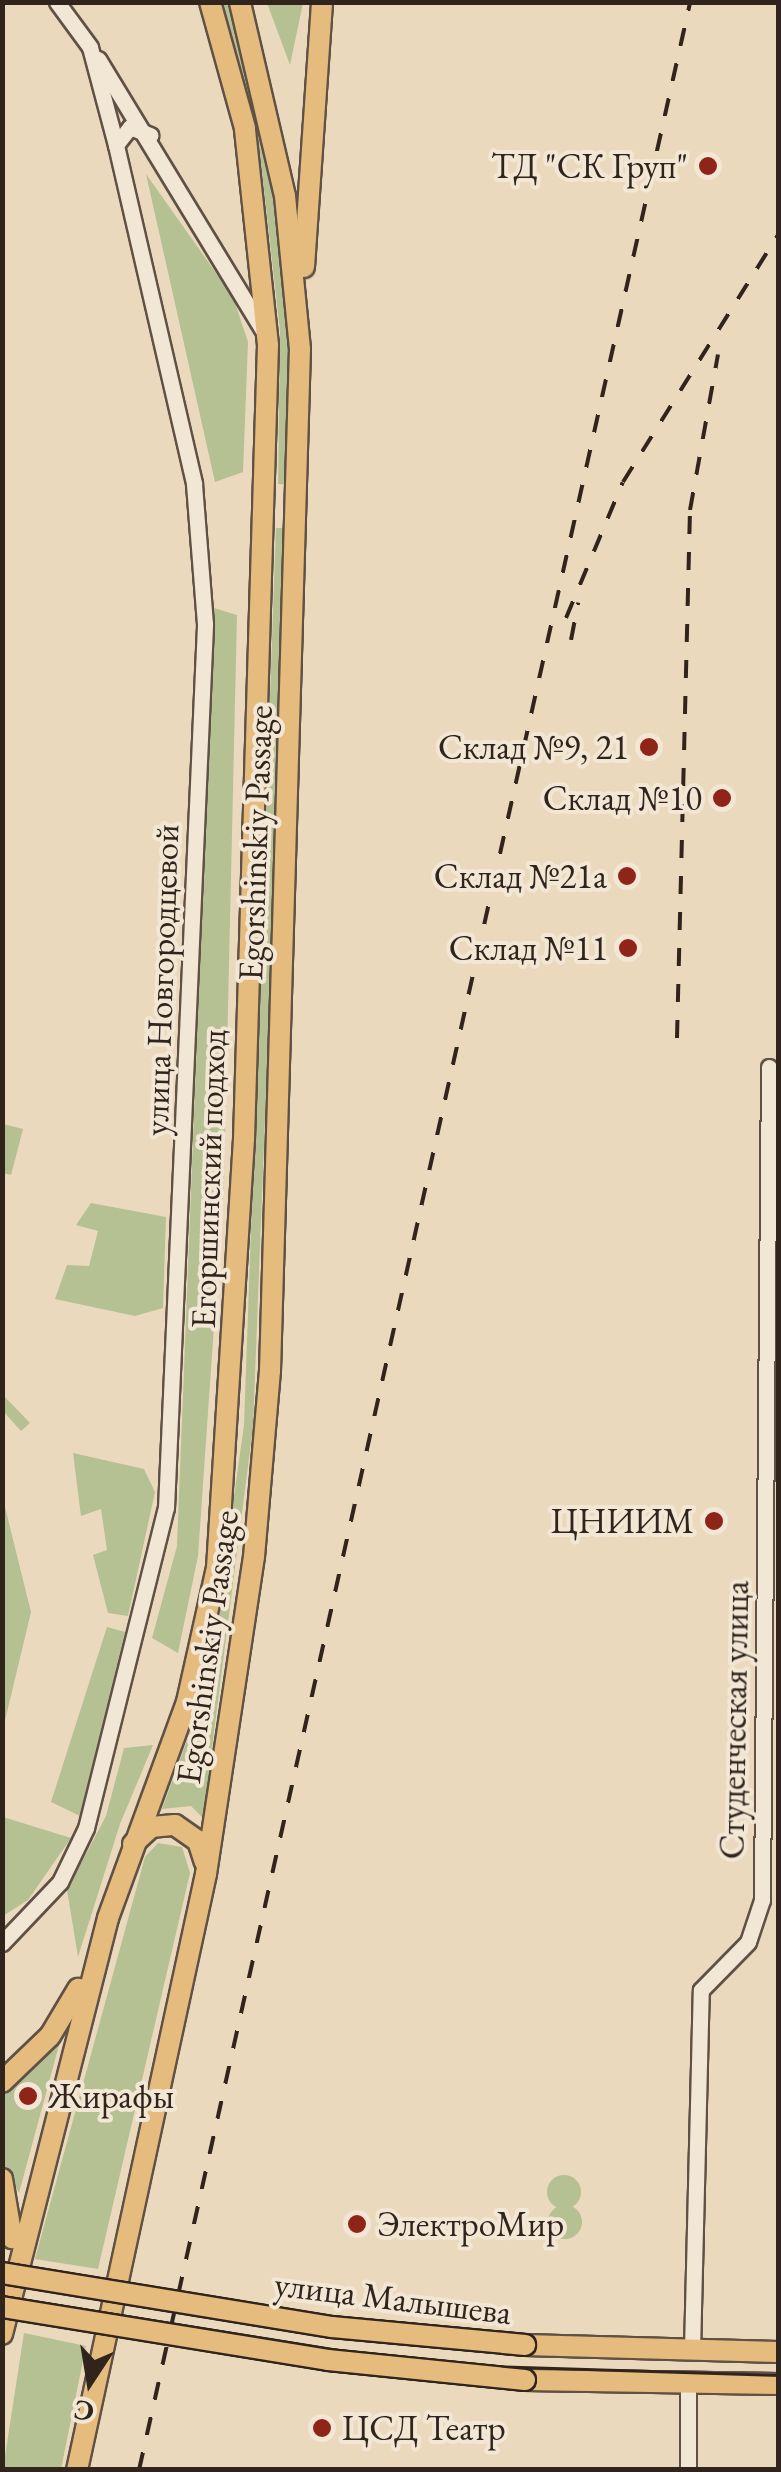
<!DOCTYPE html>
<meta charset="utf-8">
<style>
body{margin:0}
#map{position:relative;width:781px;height:2472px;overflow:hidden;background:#ebd9bd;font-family:"EB Garamond",serif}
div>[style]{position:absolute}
.green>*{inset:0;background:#b5c093}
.round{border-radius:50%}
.roads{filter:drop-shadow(2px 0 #5f5145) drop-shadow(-2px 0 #5f5145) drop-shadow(0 2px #5f5145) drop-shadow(0 -2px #5f5145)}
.minor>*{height:15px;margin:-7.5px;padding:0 7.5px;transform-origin:7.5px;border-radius:7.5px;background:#f2e6d4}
.major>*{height:20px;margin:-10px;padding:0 10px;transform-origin:10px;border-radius:10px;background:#e6bc7e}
.tram>*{height:2.5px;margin:-1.25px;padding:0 1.25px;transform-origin:1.25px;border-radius:1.25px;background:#30241d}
.rail>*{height:4px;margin-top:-2px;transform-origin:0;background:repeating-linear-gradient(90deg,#30241d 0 18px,transparent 0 36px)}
.bridges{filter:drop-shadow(2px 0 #30241d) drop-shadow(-2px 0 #30241d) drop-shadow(0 2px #30241d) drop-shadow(0 -2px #30241d)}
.major-bridge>*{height:20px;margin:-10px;padding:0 10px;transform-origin:10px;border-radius:10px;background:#e6bc7e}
.dots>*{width:28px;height:28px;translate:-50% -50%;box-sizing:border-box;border:5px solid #f2e6d4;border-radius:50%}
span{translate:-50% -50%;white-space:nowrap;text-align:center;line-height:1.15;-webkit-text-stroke:8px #f2e6d4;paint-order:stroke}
.poi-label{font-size:35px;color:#30241d}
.right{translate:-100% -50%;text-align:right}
.left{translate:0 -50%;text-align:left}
.street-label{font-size:35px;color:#30241d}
.frame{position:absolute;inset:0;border:5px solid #30241d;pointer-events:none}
.north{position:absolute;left:40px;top:2332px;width:100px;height:100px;-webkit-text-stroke:8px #f2e6d4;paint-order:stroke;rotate:192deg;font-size:28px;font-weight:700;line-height:40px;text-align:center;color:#30241d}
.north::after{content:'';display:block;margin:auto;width:35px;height:45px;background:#30241d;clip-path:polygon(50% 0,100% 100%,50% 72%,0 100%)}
</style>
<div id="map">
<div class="green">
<i style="clip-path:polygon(221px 3px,233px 3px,272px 160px,291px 330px,290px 485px,278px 484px,280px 331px,261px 163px)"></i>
<i style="clip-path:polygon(267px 3px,303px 3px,290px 65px)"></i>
<i style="clip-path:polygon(146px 174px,233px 297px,248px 342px,243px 472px,215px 482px)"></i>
<i style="clip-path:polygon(276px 528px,288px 528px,253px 1427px,203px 1818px,191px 1806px,162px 1809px,208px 1683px,244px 1425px)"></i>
<i style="clip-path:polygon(214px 608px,237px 615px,224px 1183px,198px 1556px,178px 1653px,152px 1638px,177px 1546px)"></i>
<i style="clip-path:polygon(3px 1124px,23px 1129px,11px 1175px,3px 1173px)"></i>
<i style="clip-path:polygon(91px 1203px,166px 1217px,163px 1308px,135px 1316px,55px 1299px,67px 1265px,89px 1266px,98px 1231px,76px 1225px)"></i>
<i style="clip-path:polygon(3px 1395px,30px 1423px,21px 1431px,3px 1411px)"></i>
<i style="clip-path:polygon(73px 1453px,144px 1469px,155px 1492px,128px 1616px,108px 1613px,93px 1555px,107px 1550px,101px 1509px,81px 1516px)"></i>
<i style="clip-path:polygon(3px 1499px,31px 1612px,3px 1729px)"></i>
<i style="clip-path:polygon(107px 1627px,125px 1632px,80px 1816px,51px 1802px)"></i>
<i style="clip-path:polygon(153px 1745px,120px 1824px,78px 1957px,67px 1890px,106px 1816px,124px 1748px)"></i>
<i style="clip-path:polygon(3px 1817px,71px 1838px,28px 1900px,3px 1916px)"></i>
<i style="clip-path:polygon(158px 1843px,182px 1847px,190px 1873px,98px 2269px,35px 2259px,145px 1857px)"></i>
<i style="clip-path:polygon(62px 2034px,19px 2193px,3px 2166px,2px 2098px)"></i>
<i class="round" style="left:547px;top:2175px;width:34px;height:34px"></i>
<i class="round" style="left:548px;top:2205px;width:34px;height:34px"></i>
<i style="clip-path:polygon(24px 2333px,86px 2346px,61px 2469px,3px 2469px)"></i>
</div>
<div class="roads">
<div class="minor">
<i style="left:98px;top:59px;width:316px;rotate:58.7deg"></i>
<i style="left:116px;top:145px;width:23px;rotate:-52deg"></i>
<i style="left:130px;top:127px;width:22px;rotate:22deg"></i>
<i style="left:2px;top:1943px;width:84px;rotate:-46.4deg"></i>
<i style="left:60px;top:1882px;width:60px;rotate:-64.3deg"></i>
<i style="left:86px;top:1828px;width:330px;rotate:-76deg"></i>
<i style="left:166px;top:1508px;width:885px;rotate:-87.47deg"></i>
<i style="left:205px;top:624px;width:141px;rotate:-94.5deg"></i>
<i style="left:194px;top:483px;width:347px;rotate:-103deg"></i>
<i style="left:116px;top:145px;width:101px;rotate:-104.9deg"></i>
<i style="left:90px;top:47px;width:56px;rotate:-126.3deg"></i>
<i style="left:692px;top:2350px;width:360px;rotate:-88.6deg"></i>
<i style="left:701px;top:1990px;width:67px;rotate:-45.6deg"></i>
<i style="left:748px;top:1942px;width:44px;rotate:-71.6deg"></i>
<i style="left:762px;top:1900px;width:833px;rotate:-89.52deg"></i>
<i style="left:688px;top:2383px;width:87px;rotate:90deg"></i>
</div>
<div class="major">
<i style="left:304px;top:267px;width:266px;rotate:-86.1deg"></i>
<i style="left:133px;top:1844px;width:25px;rotate:-43deg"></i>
<i style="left:151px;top:1827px;width:24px;rotate:-5deg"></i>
<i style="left:175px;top:1825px;width:28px;rotate:35deg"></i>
<i style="left:198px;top:1841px;width:22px;rotate:72deg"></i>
<i style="left:2px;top:2082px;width:66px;rotate:-43.8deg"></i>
<i style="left:50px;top:2036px;width:55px;rotate:-59.2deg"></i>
<i style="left:2px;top:2179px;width:60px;rotate:80.4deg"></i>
<i style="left:2px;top:2334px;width:429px;rotate:-75.7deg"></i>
<i style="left:108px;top:1918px;width:230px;rotate:-69.9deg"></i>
<i style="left:187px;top:1702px;width:137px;rotate:-77.4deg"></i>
<i style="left:217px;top:1568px;width:430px;rotate:-86.4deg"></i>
<i style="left:244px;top:1139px;width:794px;rotate:-88.27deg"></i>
<i style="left:268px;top:345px;width:218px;rotate:-96.1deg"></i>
<i style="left:245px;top:128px;width:131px;rotate:-105.5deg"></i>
<i style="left:525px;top:2345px;width:253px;rotate:1.6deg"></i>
<i style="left:525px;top:2380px;width:253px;rotate:0.9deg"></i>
<i style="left:77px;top:2470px;width:610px;rotate:-77.79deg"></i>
<i style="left:206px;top:1874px;width:321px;rotate:-81.4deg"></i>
<i style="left:254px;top:1557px;width:187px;rotate:-85.1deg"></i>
<i style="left:270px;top:1371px;width:1022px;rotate:-88.32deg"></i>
<i style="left:300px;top:349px;width:154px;rotate:-95.6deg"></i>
<i style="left:285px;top:196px;width:199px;rotate:-103.1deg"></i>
</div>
</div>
<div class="tram">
<i style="left:2px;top:2296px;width:429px;rotate:9.1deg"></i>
<i style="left:426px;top:2364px;width:352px;rotate:1.8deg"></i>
</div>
<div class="rail">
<i style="left:566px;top:618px;width:147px;rotate:-67.3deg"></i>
<i style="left:623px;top:482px;width:292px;rotate:-57.9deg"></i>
<i style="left:571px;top:640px;width:38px;rotate:-79deg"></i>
<i style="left:677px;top:1038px;width:528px;rotate:-88.59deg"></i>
<i style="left:690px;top:510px;width:158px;rotate:-79.8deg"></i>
<i style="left:139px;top:2470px;width:2529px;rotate:-77.41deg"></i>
</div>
<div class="bridges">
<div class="major-bridge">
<i style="left:2px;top:2273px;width:334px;rotate:9.3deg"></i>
<i style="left:332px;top:2327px;width:194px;rotate:5.3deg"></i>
<i style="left:2px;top:2307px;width:330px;rotate:9.2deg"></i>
<i style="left:328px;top:2360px;width:198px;rotate:5.8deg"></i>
</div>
</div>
<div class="dots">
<i style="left:708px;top:166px;background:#8f2418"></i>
<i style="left:649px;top:747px;background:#8f2418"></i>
<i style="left:722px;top:798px;background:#8f2418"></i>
<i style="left:627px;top:876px;background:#8f2418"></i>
<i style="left:628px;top:948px;background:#8f2418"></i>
<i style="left:714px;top:1521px;background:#8f2418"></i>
<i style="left:28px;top:2096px;background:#8f2418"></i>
<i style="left:357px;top:2224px;background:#8f2418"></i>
<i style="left:322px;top:2428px;background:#8f2418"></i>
</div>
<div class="poi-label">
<span class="right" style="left:688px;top:166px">ТД "СК Груп"</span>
<span class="right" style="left:629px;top:747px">Склад №9, 21</span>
<span class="right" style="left:702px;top:798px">Склад №10</span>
<span class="right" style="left:607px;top:876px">Склад №21а</span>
<span class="right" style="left:608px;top:948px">Склад №11</span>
<span class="right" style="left:694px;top:1521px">ЦНИИМ</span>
<span class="left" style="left:48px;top:2096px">Жирафы</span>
<span class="left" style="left:377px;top:2224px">ЭлектроМир</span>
<span class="left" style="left:342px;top:2428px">ЦСД Театр</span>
</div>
<div class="street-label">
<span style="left:255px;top:843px;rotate:-88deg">Egorshinskiy Passage</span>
<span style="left:161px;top:980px;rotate:-88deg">улица Новгородцевой</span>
<span style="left:208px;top:1179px;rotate:-88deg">Егоршинский подход</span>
<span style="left:207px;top:1647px;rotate:-82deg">Egorshinskiy Passage</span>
<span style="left:734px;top:1720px;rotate:-89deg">Студенческая улица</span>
<span style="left:393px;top:2298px;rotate:7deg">улица Малышева</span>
</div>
<div class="frame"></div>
<div class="north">С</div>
</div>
